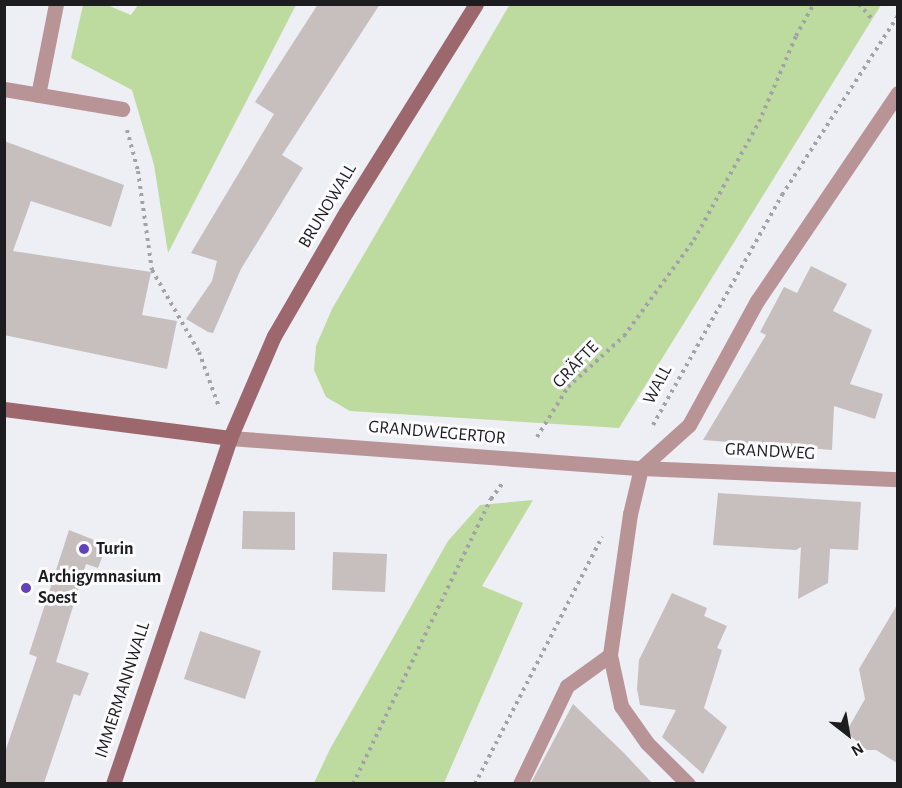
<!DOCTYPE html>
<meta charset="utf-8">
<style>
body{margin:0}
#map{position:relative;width:902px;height:788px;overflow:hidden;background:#eeeef5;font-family:"Alegreya Sans",sans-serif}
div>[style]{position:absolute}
.green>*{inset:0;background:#bdda9f}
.building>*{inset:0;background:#c7bfbe}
.path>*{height:4px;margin-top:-2px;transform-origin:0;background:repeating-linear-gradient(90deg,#a2a2a8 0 3px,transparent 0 7.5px)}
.street>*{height:15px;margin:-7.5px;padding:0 7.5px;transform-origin:7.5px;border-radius:7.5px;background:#b99497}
.secondary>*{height:15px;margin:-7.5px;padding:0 7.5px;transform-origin:7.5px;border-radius:7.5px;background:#9c686d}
.dots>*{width:16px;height:16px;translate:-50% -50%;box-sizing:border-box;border:3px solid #fcfbfe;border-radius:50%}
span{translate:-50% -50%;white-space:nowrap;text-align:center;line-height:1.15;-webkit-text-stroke:6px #fcfbfe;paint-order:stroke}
.street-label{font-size:18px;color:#1d1d20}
.poi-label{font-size:18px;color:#1d1d20;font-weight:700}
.left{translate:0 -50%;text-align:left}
.frame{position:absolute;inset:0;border:6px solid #1d1d20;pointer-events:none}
.north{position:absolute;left:818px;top:704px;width:60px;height:60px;-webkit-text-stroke:4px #fcfbfe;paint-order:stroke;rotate:149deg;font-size:16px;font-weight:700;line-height:24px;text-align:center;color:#1d1d20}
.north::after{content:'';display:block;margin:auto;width:21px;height:27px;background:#1d1d20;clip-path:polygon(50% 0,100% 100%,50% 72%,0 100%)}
</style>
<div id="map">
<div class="green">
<i style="clip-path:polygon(510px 4px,881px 5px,619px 428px,350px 411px,326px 397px,314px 370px,316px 346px,332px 309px)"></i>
<i style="clip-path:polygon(83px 5px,107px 5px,131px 15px,138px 5px,296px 5px,168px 253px,154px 165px,132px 90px,71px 58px)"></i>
<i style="clip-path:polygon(533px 500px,482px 586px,523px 603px,444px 783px,314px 783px,330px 749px,448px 541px,480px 505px)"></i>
</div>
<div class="building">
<i style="clip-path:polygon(318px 4px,380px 4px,282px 155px,303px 168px,241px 269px,213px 333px,208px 332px,186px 319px,212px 281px,217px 261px,191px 253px,274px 114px,255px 102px)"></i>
<i style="clip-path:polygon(4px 141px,124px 185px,111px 227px,31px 201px,13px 251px,151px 272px,142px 315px,177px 321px,167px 369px,4px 335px)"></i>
<i style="clip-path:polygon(811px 266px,847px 284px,833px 311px,872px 330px,850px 384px,883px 394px,875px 419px,834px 406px,832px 450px,703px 440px,766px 335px,760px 332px,784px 287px,797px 293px)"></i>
<i style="clip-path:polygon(718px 493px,861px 502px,858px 550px,830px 549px,828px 583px,798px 599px,801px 547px,796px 550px,713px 545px)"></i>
<i style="clip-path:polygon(243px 511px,295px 512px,295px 550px,242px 549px)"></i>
<i style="clip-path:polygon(69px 530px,107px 545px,98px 568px,86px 564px,56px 662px,89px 673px,80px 696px,74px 694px,44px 783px,4px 783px,4px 755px,37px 657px,29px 654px)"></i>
<i style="clip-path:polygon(333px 552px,387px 554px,385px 592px,332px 590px)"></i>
<i style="clip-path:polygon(672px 593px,707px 608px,704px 616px,727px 626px,717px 648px,722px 650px,704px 708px,727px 727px,703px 774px,662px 737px,676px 710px,640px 705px,637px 689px,639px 660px)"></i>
<i style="clip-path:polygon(897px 605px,897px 763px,876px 750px,867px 750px,846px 732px,865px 699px,859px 669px)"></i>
<i style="clip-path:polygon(200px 631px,261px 651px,245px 699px,184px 679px)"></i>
<i style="clip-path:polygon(573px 704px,624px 753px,652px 783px,531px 783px)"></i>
</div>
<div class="path">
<i style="left:859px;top:4px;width:20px;rotate:49deg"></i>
<i style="left:127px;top:130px;width:42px;rotate:75deg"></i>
<i style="left:138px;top:171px;width:100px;rotate:82deg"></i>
<i style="left:152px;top:270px;width:95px;rotate:60.2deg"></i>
<i style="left:199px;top:352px;width:59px;rotate:70deg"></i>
<i style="left:653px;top:425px;width:264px;rotate:-60.7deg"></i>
<i style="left:782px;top:195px;width:213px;rotate:-57.1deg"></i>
<i style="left:537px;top:437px;width:59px;rotate:-58.2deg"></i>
<i style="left:568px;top:387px;width:76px;rotate:-42.3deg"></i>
<i style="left:624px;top:336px;width:119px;rotate:-53.9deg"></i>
<i style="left:694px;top:240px;width:135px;rotate:-61.2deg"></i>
<i style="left:759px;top:122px;width:94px;rotate:-66.7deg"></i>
<i style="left:796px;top:36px;width:37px;rotate:-61deg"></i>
<i style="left:353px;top:784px;width:317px;rotate:-64.2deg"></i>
<i style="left:491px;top:499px;width:22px;rotate:-54deg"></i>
<i style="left:475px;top:784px;width:278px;rotate:-62.8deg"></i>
</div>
<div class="street">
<i style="left:4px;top:89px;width:120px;rotate:9.6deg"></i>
<i style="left:38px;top:95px;width:93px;rotate:-78.8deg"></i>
<i style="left:230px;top:438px;width:412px;rotate:4.2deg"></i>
<i style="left:641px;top:468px;width:257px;rotate:2.5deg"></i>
<i style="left:641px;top:468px;width:64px;rotate:-41.9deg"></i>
<i style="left:689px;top:425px;width:141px;rotate:-61.3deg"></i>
<i style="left:757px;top:301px;width:251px;rotate:-55.9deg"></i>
<i style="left:641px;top:468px;width:47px;rotate:103.4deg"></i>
<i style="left:630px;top:514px;width:142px;rotate:98.1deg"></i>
<i style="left:610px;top:655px;width:52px;rotate:77.8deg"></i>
<i style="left:621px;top:706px;width:45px;rotate:54.9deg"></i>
<i style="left:647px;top:743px;width:58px;rotate:45deg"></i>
<i style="left:520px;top:784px;width:109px;rotate:-64.4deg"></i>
<i style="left:567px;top:686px;width:53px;rotate:-35.8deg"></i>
</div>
<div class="secondary">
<i style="left:4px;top:409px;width:228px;rotate:7.3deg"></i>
<i style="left:113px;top:784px;width:365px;rotate:-71.3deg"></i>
<i style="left:230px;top:438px;width:111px;rotate:-66.7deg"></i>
<i style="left:274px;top:336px;width:143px;rotate:-59.9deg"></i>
<i style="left:346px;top:212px;width:245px;rotate:-58deg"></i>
</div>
<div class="dots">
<i style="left:84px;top:549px;background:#6241ba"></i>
<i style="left:26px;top:588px;background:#6241ba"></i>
</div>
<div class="street-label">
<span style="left:328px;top:206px;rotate:-59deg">BRUNOWALL</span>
<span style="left:576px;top:365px;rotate:-46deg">GRÄFTE</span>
<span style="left:658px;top:385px;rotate:-62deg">WALL</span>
<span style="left:437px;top:433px;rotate:5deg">GRANDWEGERTOR</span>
<span style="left:770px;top:452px;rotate:3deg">GRANDWEG</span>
<span style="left:123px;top:690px;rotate:-72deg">IMMERMANNWALL</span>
</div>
<div class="poi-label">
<span class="left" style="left:96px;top:549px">Turin</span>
<span class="left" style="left:38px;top:588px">Archigymnasium<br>Soest</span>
</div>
<div class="frame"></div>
<div class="north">N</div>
</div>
